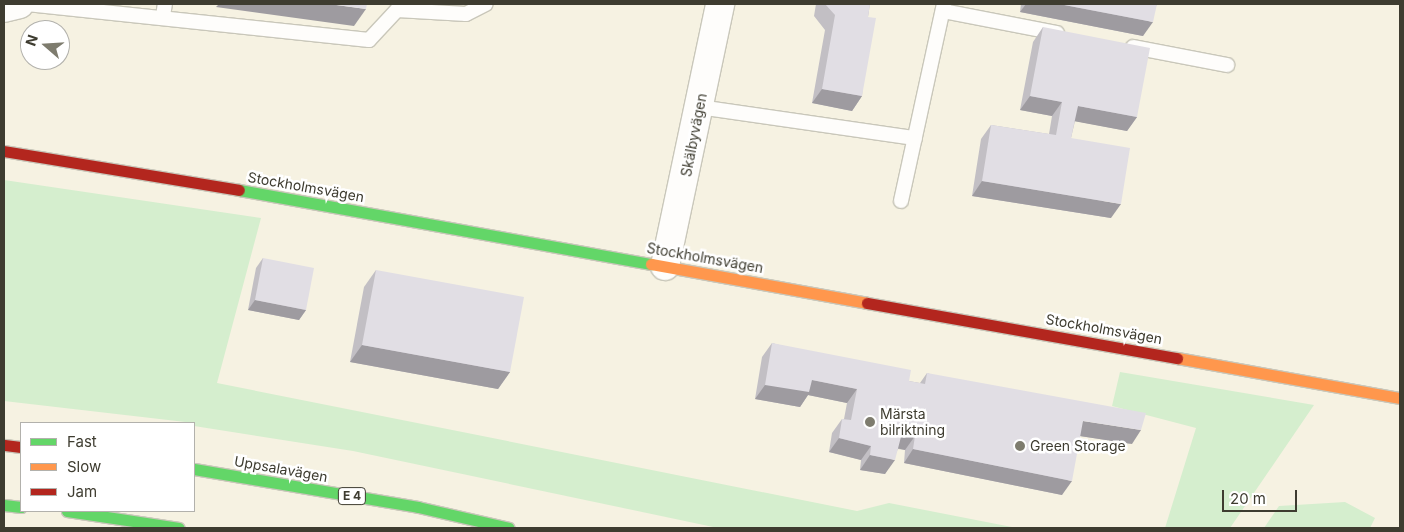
<!DOCTYPE html>
<meta charset="utf-8">
<style>
body{margin:0}
#map{position:relative;width:1404px;height:532px;overflow:hidden;background:#f6f2e2;font-family:Inter,sans-serif}
div>[style]{position:absolute}
.green>*{inset:0;background:#d5eece}
.roads{filter:drop-shadow(1px 0 #c9c7ba) drop-shadow(-1px 0 #c9c7ba) drop-shadow(0 1px #c9c7ba) drop-shadow(0 -1px #c9c7ba)}
.lane>*{height:14px;margin:-7px;padding:0 7px;transform-origin:7px;border-radius:7px;background:#fefdfb}
.street>*{height:28px;margin:-14px;padding:0 14px;transform-origin:14px;border-radius:14px;background:#fefdfb}
.fast>*{height:11px;margin:-5.5px;padding:0 5.5px;transform-origin:5.5px;border-radius:5.5px;background:#63d668}
.slow>*{height:11px;margin:-5.5px;padding:0 5.5px;transform-origin:5.5px;border-radius:5.5px;background:#ff974d}
.jam>*{height:11px;margin:-5.5px;padding:0 5.5px;transform-origin:5.5px;border-radius:5.5px;background:#b3261e}
.wall>*{inset:0;background:#c2bfc4}
.shaded-wall>*{inset:0;background:#9e9ba0}
.building>*{inset:0;background:#e1dee4}
.dots>*{width:14px;height:14px;translate:-50% -50%;box-sizing:border-box;border:2px solid #fff;border-radius:50%}
span{translate:-50% -50%;white-space:nowrap;text-align:center;line-height:1.15;-webkit-text-stroke:5px #fff;paint-order:stroke}
.shield-label span{padding:1px 4px;background:#fff;border:1px solid;border-radius:4px;-webkit-text-stroke-width:0}
.shield-label{font-size:12px;color:#3e3c30;font-weight:700}
.street-label{font-size:14px;color:#3e3c30}
.poi-label{font-size:14px;color:#3e3c30}
.left{translate:0 -50%;text-align:left}
.frame{position:absolute;inset:0;border:5px solid #3e3c30;pointer-events:none}
.legend{position:absolute;left:20px;top:422px;width:175px;height:90px;box-sizing:border-box;background:#fff;border:1px solid #b2b1ac;margin:0;padding:6px 9px;list-style:none;font-size:15px;color:#3e3c30}
.legend li{display:flex;align-items:center;gap:10px;height:25px}
.legend b{width:25px;border:1px solid #b2b1ac}
.north{position:absolute;left:20px;top:20px;width:50px;height:50px;box-sizing:border-box;background:#fff;border:1px solid #b2b1ac;border-radius:50%;rotate:289deg;font-size:14px;font-weight:700;line-height:20px;text-align:center;color:#3e3c30}
.north::after{content:'';display:block;margin:auto;width:18px;height:22px;background:#7e7c6e;clip-path:polygon(50% 0,100% 100%,50% 72%,0 100%)}
.scale{position:absolute;left:1222px;top:490px;width:75px;height:22px;box-sizing:border-box;border:2px solid #3e3c30;border-top:0;padding-left:6px;font-size:15px;line-height:18px;white-space:nowrap;color:#3e3c30;-webkit-text-stroke:4px #fff;paint-order:stroke}
</style>
<div id="map">
<div class="green">
<i style="clip-path:polygon(4px 180px,261px 218px,217px 383px,857px 511px,889px 503px,1017px 528px,718px 528px,353px 451px,194px 426px,194px 423px,4px 401px)"></i>
<i style="clip-path:polygon(1120px 372px,1314px 405px,1230px 528px,1165px 528px,1196px 428px,1112px 406px)"></i>
<i style="clip-path:polygon(1345px 502px,1375px 518px,1370px 528px,1264px 528px,1279px 506px)"></i>
</div>
<div class="roads">
<div class="lane">
<i style="left:27px;top:4px;width:344px;rotate:6deg"></i>
<i style="left:369px;top:40px;width:41px;rotate:-47deg"></i>
<i style="left:397px;top:10px;width:69px;rotate:3.3deg"></i>
<i style="left:466px;top:14px;width:22px;rotate:-27deg"></i>
<i style="left:943px;top:11px;width:116px;rotate:10.9deg"></i>
<i style="left:163px;top:16px;width:12px;rotate:-81deg"></i>
<i style="left:1133px;top:47px;width:96px;rotate:10.8deg"></i>
<i style="left:699px;top:107px;width:218px;rotate:8.2deg"></i>
<i style="left:901px;top:201px;width:202px;rotate:-77.7deg"></i>
</div>
<div class="street">
<i style="left:4px;top:8px;width:16px;rotate:-14deg"></i>
<i style="left:665px;top:266px;width:268px;rotate:-78.1deg"></i>
</div>
<div class="fast">
<i style="left:239px;top:190px;width:419px;rotate:10.2deg"></i>
<i style="left:194px;top:469px;width:227px;rotate:9.6deg"></i>
<i style="left:418px;top:507px;width:93px;rotate:13deg"></i>
<i style="left:4px;top:505px;width:17px;rotate:7deg"></i>
<i style="left:67px;top:511px;width:113px;rotate:8.6deg"></i>
</div>
<div class="slow">
<i style="left:651px;top:264px;width:219px;rotate:10.2deg"></i>
<i style="left:1177px;top:358px;width:227px;rotate:10.2deg"></i>
</div>
<div class="jam">
<i style="left:4px;top:151px;width:238px;rotate:9.4deg"></i>
<i style="left:867px;top:303px;width:315px;rotate:10.1deg"></i>
<i style="left:4px;top:445px;width:17px;rotate:7deg"></i>
</div>
</div>
<div class="wall">
<i style="clip-path:polygon(816px 4px,870px 4px,868px 17px,862px 96px,852px 111px,812px 103px,825px 30px,814px 16px)"></i>
<i style="clip-path:polygon(1021px 4px,1157px 4px,1143px 36px,1020px 12px)"></i>
<i style="clip-path:polygon(1043px 27px,1137px 117px,1127px 131px,1075px 121px,1071px 138px,1111px 218px,972px 196px,981px 139px,991px 125px,1049px 134px,1052px 116px,1020px 110px,1033px 42px)"></i>
<i style="clip-path:polygon(263px 258px,306px 310px,299px 320px,248px 310px,256px 268px)"></i>
<i style="clip-path:polygon(376px 270px,510px 372px,498px 389px,350px 362px,364px 287px)"></i>
<i style="clip-path:polygon(772px 343px,909px 381px,920px 383px,927px 373px,1132px 444px,1080px 436px,1062px 495px,904px 463px,905px 450px,898px 449px,885px 474px,860px 470px,861px 460px,829px 452px,832px 433px,842px 419px,844px 419px,847px 403px,808px 395px,800px 407px,755px 399px,762px 357px)"></i>
</div>
<div class="shaded-wall">
<i style="clip-path:polygon(219px 4px,329px 4px,366px 9px,354px 26px,216px 7px)"></i>
<i style="clip-path:polygon(1026px 4px,1059px 4px,1153px 22px,1143px 36px,1020px 12px)"></i>
<i style="clip-path:polygon(822px 89px,862px 96px,852px 111px,812px 103px)"></i>
<i style="clip-path:polygon(1030px 96px,1062px 102px,1052px 116px,1020px 110px)"></i>
<i style="clip-path:polygon(1078px 106px,1137px 117px,1127px 131px,1068px 120px)"></i>
<i style="clip-path:polygon(982px 181px,1121px 204px,1111px 218px,972px 196px)"></i>
<i style="clip-path:polygon(255px 300px,306px 310px,299px 320px,248px 310px)"></i>
<i style="clip-path:polygon(362px 345px,510px 372px,498px 389px,350px 362px)"></i>
<i style="clip-path:polygon(812px 380px,857px 389px,847px 403px,808px 395px,800px 407px,755px 399px,765px 385px)"></i>
<i style="clip-path:polygon(1083px 421px,1141px 430px,1132px 444px,1073px 435px)"></i>
<i style="clip-path:polygon(902px 433px,915px 436px,905px 450px,892px 447px)"></i>
<i style="clip-path:polygon(839px 438px,871px 446px,861px 460px,829px 452px)"></i>
<i style="clip-path:polygon(913px 449px,1072px 481px,1062px 495px,904px 463px)"></i>
<i style="clip-path:polygon(870px 455px,895px 460px,885px 474px,860px 470px)"></i>
</div>
<div class="building">
<i style="clip-path:polygon(329px 4px,367px 4px,366px 9px)"></i>
<i style="clip-path:polygon(825px 4px,870px 4px,868px 17px,876px 18px,862px 96px,822px 89px,835px 15px)"></i>
<i style="clip-path:polygon(1059px 4px,1157px 4px,1153px 22px)"></i>
<i style="clip-path:polygon(1043px 27px,1150px 48px,1137px 117px,1078px 106px,1071px 138px,1130px 148px,1121px 204px,982px 181px,991px 125px,1056px 135px,1062px 102px,1030px 96px)"></i>
<i style="clip-path:polygon(263px 258px,314px 268px,306px 310px,255px 300px)"></i>
<i style="clip-path:polygon(376px 270px,524px 297px,510px 372px,362px 345px)"></i>
<i style="clip-path:polygon(772px 343px,911px 370px,909px 381px,925px 384px,927px 373px,1146px 413px,1141px 430px,1083px 421px,1072px 481px,913px 449px,915px 436px,902px 433px,895px 460px,870px 455px,871px 446px,839px 438px,842px 419px,851px 420px,857px 389px,812px 380px,809px 392px,765px 385px)"></i>
</div>
<div class="dots">
<i style="left:870px;top:422px;background:#7e7c6e"></i>
<i style="left:1020px;top:446px;background:#7e7c6e"></i>
</div>
<div class="shield-label">
<span style="left:352px;top:496px">E 4</span>
</div>
<div class="street-label">
<span style="left:694px;top:135px;rotate:-79deg">Skälbyvägen</span>
<span style="left:306px;top:187px;rotate:10deg">Stockholmsvägen</span>
<span style="left:705px;top:258px;rotate:10deg">Stockholmsvägen</span>
<span style="left:1104px;top:329px;rotate:10deg">Stockholmsvägen</span>
<span style="left:281px;top:469px;rotate:10deg">Uppsalavägen</span>
</div>
<div class="poi-label">
<span class="left" style="left:880px;top:422px">Märsta<br>bilriktning</span>
<span class="left" style="left:1030px;top:446px">Green Storage</span>
</div>
<div class="frame"></div>
<ul class="legend">
<li><b style="height:6px;background:#63d668"></b>Fast</li>
<li><b style="height:6px;background:#ff974d"></b>Slow</li>
<li><b style="height:6px;background:#b3261e"></b>Jam</li>
</ul>
<div class="north">N</div>
<div class="scale">20 m</div>
</div>
